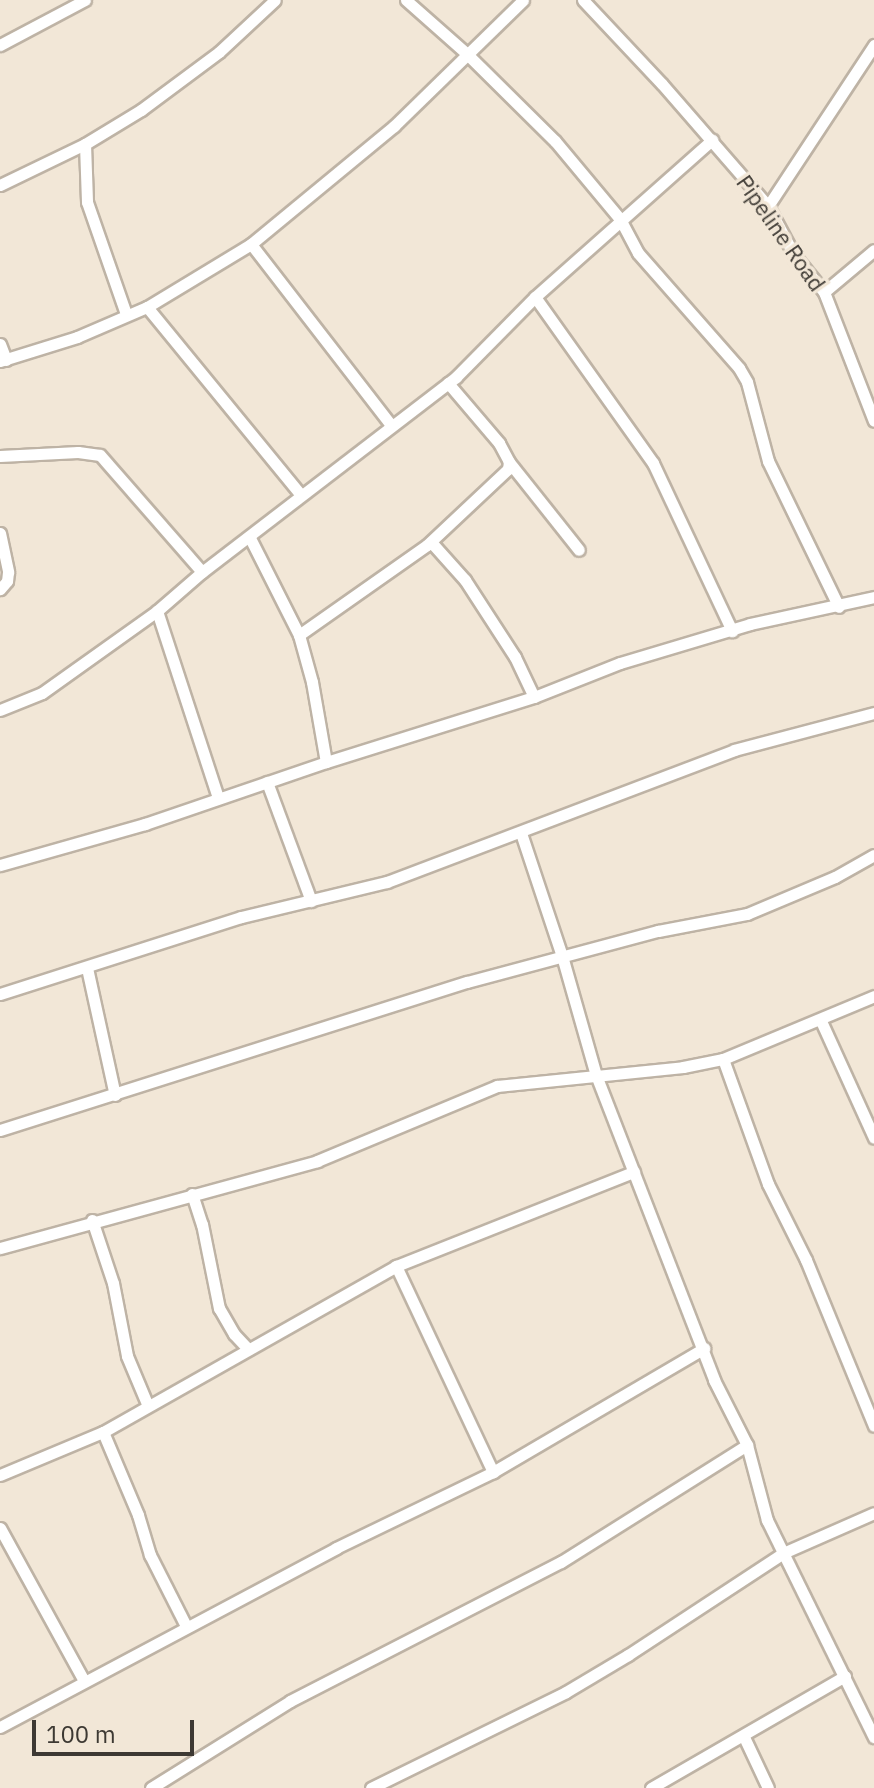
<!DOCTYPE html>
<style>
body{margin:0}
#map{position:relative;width:874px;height:1788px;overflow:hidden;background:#f2e7d7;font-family:"IBM Plex Sans",sans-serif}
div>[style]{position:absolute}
.roads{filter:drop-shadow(2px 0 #beb3a5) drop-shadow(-2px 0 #beb3a5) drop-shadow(0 2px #beb3a5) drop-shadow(0 -2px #beb3a5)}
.minor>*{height:11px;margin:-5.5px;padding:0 5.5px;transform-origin:5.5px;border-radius:5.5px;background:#fff}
span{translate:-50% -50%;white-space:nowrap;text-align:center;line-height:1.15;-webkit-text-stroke:7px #f2e7d7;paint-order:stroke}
.street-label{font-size:22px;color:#3d3933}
.scale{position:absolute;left:32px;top:1720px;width:162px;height:36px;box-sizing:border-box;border:4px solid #3d3933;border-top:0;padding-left:10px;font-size:24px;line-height:28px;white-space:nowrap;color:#3d3933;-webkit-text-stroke:6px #f2e7d7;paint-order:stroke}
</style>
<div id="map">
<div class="roads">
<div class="minor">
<i style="left:406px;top:0;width:81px;rotate:41.5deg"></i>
<i style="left:467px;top:54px;width:124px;rotate:44.7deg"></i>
<i style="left:555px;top:141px;width:102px;rotate:50.2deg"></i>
<i style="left:620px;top:219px;width:38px;rotate:62deg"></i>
<i style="left:638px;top:253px;width:153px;rotate:48.7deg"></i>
<i style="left:739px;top:368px;width:16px;rotate:60deg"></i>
<i style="left:747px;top:382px;width:82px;rotate:75.1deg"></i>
<i style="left:768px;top:461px;width:162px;rotate:64.1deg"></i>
<i style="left:583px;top:0;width:115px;rotate:46.8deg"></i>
<i style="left:662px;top:84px;width:162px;rotate:49deg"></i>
<i style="left:768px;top:206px;width:55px;rotate:62deg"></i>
<i style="left:794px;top:255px;width:48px;rotate:51deg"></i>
<i style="left:824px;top:292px;width:138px;rotate:68.8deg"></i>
<i style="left:0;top:45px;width:96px;rotate:-27.9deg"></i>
<i style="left:85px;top:144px;width:58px;rotate:88deg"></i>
<i style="left:87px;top:202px;width:119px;rotate:70.8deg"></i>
<i style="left:0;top:185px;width:94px;rotate:-25.8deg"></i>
<i style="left:85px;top:144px;width:66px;rotate:-31.3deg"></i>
<i style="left:141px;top:110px;width:97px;rotate:-36.6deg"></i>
<i style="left:219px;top:52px;width:76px;rotate:-42.9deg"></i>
<i style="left:768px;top:206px;width:193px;rotate:-56.6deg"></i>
<i style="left:251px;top:244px;width:229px;rotate:52.3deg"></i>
<i style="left:824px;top:292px;width:65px;rotate:-40deg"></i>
<i style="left:535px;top:297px;width:204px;rotate:54.6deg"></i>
<i style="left:653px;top:463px;width:186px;rotate:64.8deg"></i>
<i style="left:147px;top:307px;width:243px;rotate:50.7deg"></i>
<i style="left:0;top:344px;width:17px;rotate:69deg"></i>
<i style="left:0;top:361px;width:81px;rotate:-17.3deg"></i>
<i style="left:77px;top:337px;width:76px;rotate:-23.2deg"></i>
<i style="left:147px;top:307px;width:122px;rotate:-31.2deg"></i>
<i style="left:251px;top:244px;width:185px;rotate:-39.5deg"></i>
<i style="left:394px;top:126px;width:180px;rotate:-44.3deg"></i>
<i style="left:448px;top:383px;width:79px;rotate:49.6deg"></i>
<i style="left:499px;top:443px;width:21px;rotate:62deg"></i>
<i style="left:509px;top:462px;width:112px;rotate:51.5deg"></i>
<i style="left:0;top:456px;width:78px;rotate:-2.9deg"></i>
<i style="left:78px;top:452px;width:22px;rotate:8deg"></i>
<i style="left:100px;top:455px;width:155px;rotate:48.9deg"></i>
<i style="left:0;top:533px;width:40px;rotate:78deg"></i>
<i style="left:8px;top:572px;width:9px;rotate:96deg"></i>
<i style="left:7px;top:581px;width:11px;rotate:131deg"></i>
<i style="left:250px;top:538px;width:109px;rotate:63.2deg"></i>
<i style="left:299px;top:635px;width:49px;rotate:74.5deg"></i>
<i style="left:312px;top:682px;width:81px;rotate:80.1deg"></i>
<i style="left:431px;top:542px;width:51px;rotate:48.2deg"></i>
<i style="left:465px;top:580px;width:92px;rotate:57deg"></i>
<i style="left:515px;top:657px;width:44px;rotate:64.6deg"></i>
<i style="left:157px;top:611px;width:197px;rotate:71.9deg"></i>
<i style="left:299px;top:635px;width:156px;rotate:-35.1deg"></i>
<i style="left:427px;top:545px;width:111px;rotate:-43.2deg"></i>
<i style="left:508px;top:469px;width:7px;rotate:-82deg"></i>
<i style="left:0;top:710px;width:45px;rotate:-22deg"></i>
<i style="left:42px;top:693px;width:141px;rotate:-35.5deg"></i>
<i style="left:157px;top:611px;width:60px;rotate:-40.9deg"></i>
<i style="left:202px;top:572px;width:320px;rotate:-37.5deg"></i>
<i style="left:456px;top:377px;width:112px;rotate:-45.4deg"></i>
<i style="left:535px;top:297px;width:237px;rotate:-41.6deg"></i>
<i style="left:267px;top:782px;width:127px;rotate:69.7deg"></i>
<i style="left:521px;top:833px;width:130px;rotate:71.6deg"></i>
<i style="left:562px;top:956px;width:124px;rotate:74.1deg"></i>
<i style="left:596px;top:1075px;width:327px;rotate:68.8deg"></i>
<i style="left:714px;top:1380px;width:73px;rotate:63.1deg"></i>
<i style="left:747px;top:1445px;width:78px;rotate:75.1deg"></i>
<i style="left:767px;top:1520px;width:242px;rotate:63.8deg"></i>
<i style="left:0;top:865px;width:151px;rotate:-15.8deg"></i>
<i style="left:145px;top:824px;width:191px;rotate:-18.9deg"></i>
<i style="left:326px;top:762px;width:218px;rotate:-17.4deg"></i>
<i style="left:534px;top:697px;width:92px;rotate:-21.6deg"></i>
<i style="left:620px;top:663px;width:136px;rotate:-16.7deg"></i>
<i style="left:750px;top:624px;width:127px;rotate:-12.3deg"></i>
<i style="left:87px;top:968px;width:130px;rotate:77.6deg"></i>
<i style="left:0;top:994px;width:253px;rotate:-17.7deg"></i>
<i style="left:241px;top:917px;width:150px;rotate:-13.5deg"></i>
<i style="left:387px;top:882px;width:371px;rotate:-20.8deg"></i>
<i style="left:734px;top:750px;width:145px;rotate:-14.8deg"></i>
<i style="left:821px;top:1021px;width:128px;rotate:65.6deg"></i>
<i style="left:723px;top:1059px;width:133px;rotate:70.2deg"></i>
<i style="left:768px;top:1184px;width:85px;rotate:63.4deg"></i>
<i style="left:806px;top:1260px;width:179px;rotate:67.7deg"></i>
<i style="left:0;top:1130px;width:490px;rotate:-17.6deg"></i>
<i style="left:467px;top:982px;width:198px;rotate:-15deg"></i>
<i style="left:658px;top:931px;width:91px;rotate:-10.8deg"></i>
<i style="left:747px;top:914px;width:95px;rotate:-22.8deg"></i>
<i style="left:835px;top:877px;width:45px;rotate:-29.4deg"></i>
<i style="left:192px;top:1194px;width:32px;rotate:72deg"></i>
<i style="left:202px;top:1224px;width:86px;rotate:78.6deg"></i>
<i style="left:219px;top:1308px;width:30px;rotate:60deg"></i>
<i style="left:234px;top:1334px;width:21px;rotate:47deg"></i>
<i style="left:92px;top:1220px;width:66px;rotate:71.6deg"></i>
<i style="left:113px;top:1283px;width:74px;rotate:79.1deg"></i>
<i style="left:127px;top:1356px;width:54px;rotate:67.2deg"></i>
<i style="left:0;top:1248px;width:329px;rotate:-15.3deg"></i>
<i style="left:317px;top:1161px;width:195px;rotate:-22.6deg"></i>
<i style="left:497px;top:1086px;width:187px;rotate:-5.8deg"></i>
<i style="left:683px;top:1067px;width:41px;rotate:-11.3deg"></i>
<i style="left:723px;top:1059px;width:164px;rotate:-22.6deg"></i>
<i style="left:396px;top:1266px;width:228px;rotate:64.8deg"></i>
<i style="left:103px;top:1432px;width:90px;rotate:67.1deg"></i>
<i style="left:138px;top:1515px;width:42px;rotate:73.3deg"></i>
<i style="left:150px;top:1555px;width:80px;rotate:63.1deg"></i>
<i style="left:0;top:1475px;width:112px;rotate:-22.7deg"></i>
<i style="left:103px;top:1432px;width:337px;rotate:-29.5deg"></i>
<i style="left:396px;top:1266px;width:256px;rotate:-21.6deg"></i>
<i style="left:0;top:1528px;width:175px;rotate:61.2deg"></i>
<i style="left:0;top:1727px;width:381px;rotate:-28deg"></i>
<i style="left:336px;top:1548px;width:174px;rotate:-25.8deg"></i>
<i style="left:493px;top:1472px;width:245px;rotate:-30.4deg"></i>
<i style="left:744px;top:1737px;width:56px;rotate:64.8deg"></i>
<i style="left:151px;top:1788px;width:164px;rotate:-32deg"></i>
<i style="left:290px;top:1701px;width:305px;rotate:-27.2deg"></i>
<i style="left:561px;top:1562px;width:220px;rotate:-32.2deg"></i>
<i style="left:371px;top:1788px;width:217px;rotate:-26.2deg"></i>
<i style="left:566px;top:1692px;width:72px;rotate:-30.8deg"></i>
<i style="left:628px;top:1655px;width:186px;rotate:-33.3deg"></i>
<i style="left:783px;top:1553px;width:99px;rotate:-23.7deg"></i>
<i style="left:651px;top:1788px;width:224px;rotate:-30deg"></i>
</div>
</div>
<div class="street-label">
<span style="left:781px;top:233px;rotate:55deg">Pipeline Road</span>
</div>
<div class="scale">100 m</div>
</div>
